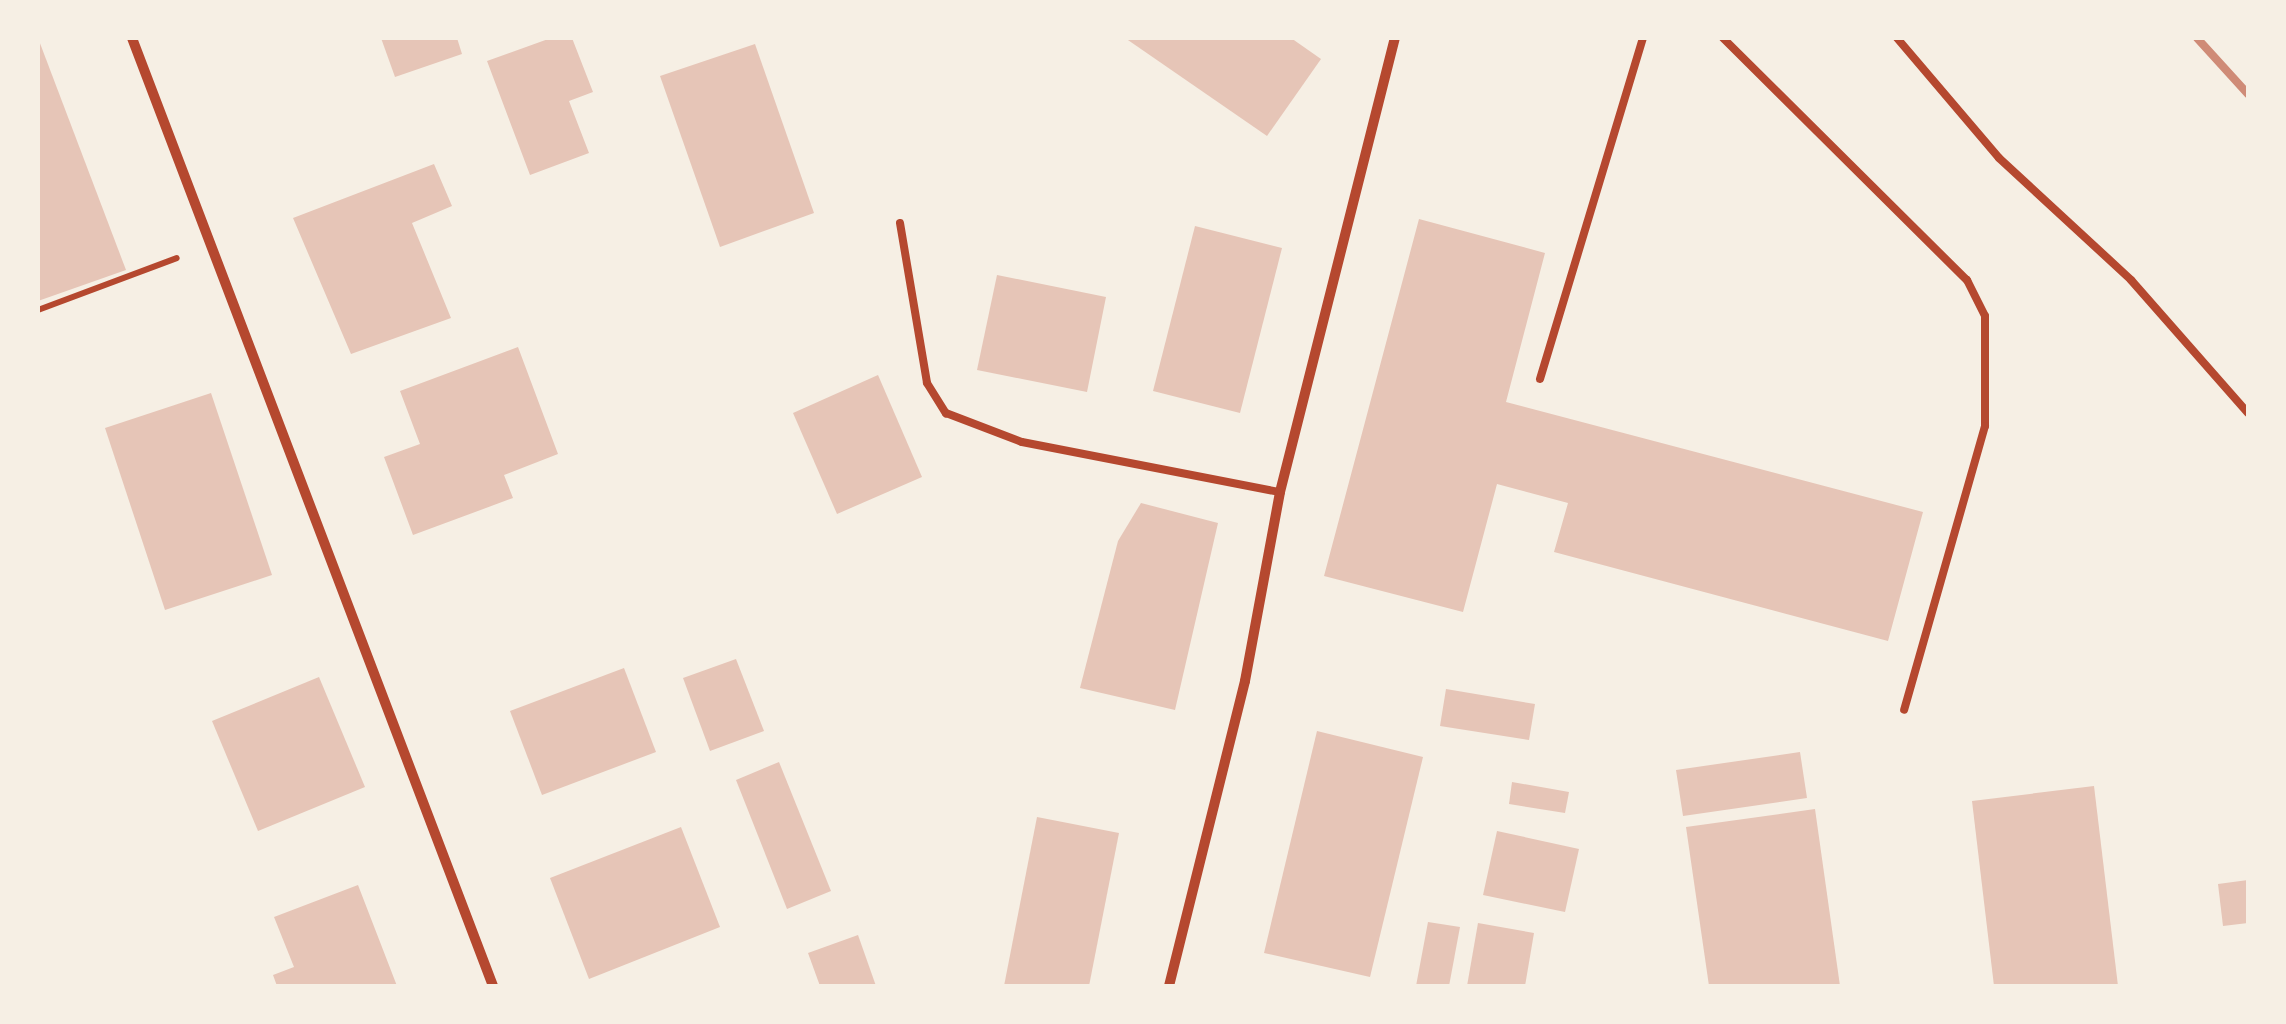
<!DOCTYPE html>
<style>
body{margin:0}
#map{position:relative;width:2286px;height:1024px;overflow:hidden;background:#f6efe4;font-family:Manrope,sans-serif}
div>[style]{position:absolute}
.building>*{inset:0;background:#e6c5b7}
.path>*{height:6px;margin:-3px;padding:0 3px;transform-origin:3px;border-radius:3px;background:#b5482f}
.service>*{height:8px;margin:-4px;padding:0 4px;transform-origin:4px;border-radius:4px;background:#b5482f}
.minor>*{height:10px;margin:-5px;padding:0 5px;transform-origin:5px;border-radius:5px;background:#b5482f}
.rail>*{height:8px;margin:-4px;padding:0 4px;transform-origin:4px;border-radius:4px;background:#cf8b77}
span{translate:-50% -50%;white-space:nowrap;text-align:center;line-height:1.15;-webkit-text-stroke:8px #f6efe4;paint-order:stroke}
.frame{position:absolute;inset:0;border:40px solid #f6efe4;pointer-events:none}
</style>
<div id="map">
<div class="building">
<i style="clip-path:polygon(38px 38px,126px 270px,38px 301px)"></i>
<i style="clip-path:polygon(381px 38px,457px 38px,462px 54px,395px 77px)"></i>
<i style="clip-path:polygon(551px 38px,572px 38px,593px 92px,569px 101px,589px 153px,530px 175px,487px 61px)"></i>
<i style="clip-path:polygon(1125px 38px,1291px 38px,1321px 59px,1267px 136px)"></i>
<i style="clip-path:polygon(755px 44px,814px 213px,720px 247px,660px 76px)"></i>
<i style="clip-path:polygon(434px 164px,452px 206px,412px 223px,451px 318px,351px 354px,293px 218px)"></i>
<i style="clip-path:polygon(1419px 219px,1545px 253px,1506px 402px,1923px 512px,1888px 641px,1554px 552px,1568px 503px,1497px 484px,1463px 612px,1324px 576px)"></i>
<i style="clip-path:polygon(1195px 226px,1282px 248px,1240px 413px,1153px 391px)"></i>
<i style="clip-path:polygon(997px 275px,1106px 297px,1087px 392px,977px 370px)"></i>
<i style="clip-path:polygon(518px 347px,558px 454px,504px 475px,513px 498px,413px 535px,384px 457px,420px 444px,400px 391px)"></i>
<i style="clip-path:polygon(878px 375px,922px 477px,837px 514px,793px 413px)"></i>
<i style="clip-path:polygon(211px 393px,272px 575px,165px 610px,105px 428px)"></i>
<i style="clip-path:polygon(1141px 503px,1218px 523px,1175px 710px,1080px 688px,1118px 541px)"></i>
<i style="clip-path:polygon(736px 659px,764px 731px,710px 751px,683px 678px)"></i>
<i style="clip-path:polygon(624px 668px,656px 752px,542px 795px,510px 711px)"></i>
<i style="clip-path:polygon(319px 677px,365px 787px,258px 831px,212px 721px)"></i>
<i style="clip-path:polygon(1446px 689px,1535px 704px,1529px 740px,1440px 726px)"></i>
<i style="clip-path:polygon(1317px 731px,1423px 757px,1370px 977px,1264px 953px)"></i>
<i style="clip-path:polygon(1800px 752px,1807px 798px,1683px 816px,1676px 770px)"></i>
<i style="clip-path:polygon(779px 762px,831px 891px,787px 909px,736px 780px)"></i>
<i style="clip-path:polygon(1512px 782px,1569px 792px,1565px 813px,1509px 804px)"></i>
<i style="clip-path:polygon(2094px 786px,2118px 986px,1994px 986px,1972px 801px)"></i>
<i style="clip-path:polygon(1815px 809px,1840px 986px,1709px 986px,1686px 827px)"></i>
<i style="clip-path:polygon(1037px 817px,1119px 833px,1089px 986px,1004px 986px)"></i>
<i style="clip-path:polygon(681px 827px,720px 927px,589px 979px,550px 878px)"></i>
<i style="clip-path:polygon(1497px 831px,1579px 849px,1565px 912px,1483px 895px)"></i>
<i style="clip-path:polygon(2248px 880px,2248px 923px,2223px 926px,2218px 884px)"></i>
<i style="clip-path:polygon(358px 885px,397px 986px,277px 986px,273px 975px,294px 967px,274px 917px)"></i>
<i style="clip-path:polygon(1428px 922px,1460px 927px,1449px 986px,1416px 986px)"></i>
<i style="clip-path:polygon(1478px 923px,1534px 933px,1525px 986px,1467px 986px)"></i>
<i style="clip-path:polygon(858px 935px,876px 986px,820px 986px,808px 953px)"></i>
</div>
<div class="path">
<i style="left:38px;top:310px;width:148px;rotate:-20.5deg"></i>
</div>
<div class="service">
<i style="left:1723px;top:38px;width:344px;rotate:44.8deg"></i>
<i style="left:1967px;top:280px;width:40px;rotate:63.4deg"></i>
<i style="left:1985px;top:316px;width:110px;rotate:90deg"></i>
<i style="left:1985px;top:426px;width:295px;rotate:105.9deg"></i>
<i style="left:1897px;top:38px;width:157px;rotate:49.6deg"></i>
<i style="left:1999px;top:158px;width:180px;rotate:42.7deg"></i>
<i style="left:2131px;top:280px;width:177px;rotate:48.7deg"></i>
<i style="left:900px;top:223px;width:162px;rotate:80.4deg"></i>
<i style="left:927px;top:383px;width:36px;rotate:58deg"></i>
<i style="left:946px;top:413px;width:81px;rotate:20.9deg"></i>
<i style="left:1022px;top:442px;width:263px;rotate:11deg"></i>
<i style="left:1540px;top:379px;width:356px;rotate:-73.2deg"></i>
</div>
<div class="minor">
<i style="left:132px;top:38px;width:1014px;rotate:69.15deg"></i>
<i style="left:1169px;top:986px;width:314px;rotate:-76deg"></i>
<i style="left:1245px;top:681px;width:192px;rotate:-79.5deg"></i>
<i style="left:1280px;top:492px;width:468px;rotate:-75.8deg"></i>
</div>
<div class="rail">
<i style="left:2197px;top:38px;width:76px;rotate:47.7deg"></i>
</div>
<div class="frame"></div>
</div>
